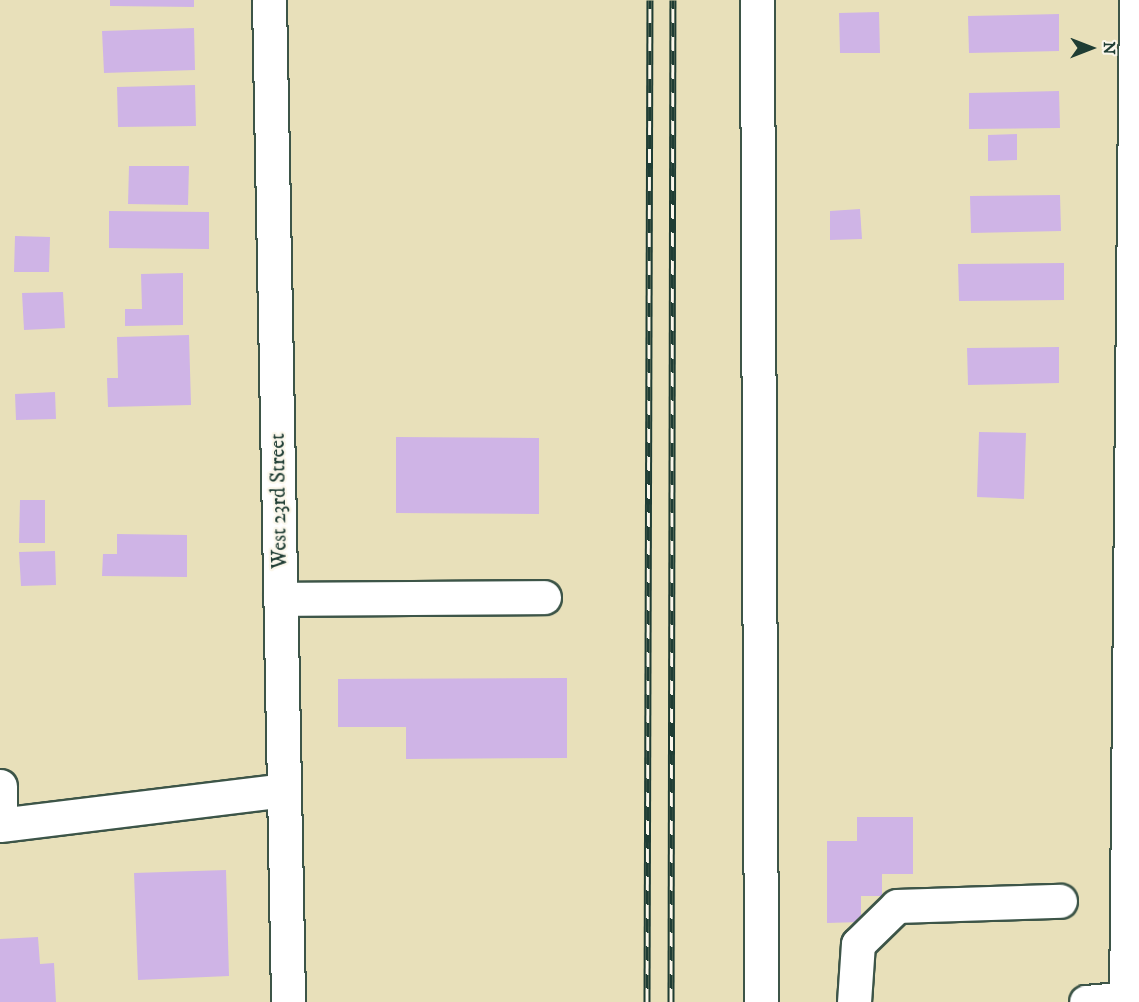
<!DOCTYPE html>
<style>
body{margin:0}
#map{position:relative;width:1139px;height:1002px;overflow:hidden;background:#e8e0ba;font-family:"IM FELL DW Pica",serif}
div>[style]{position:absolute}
.building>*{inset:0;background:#cfb4e6}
.roads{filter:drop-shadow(2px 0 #3d5548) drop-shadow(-2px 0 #3d5548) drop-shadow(0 2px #3d5548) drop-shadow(0 -2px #3d5548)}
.minor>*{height:33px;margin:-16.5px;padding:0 16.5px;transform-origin:16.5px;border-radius:16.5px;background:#fff}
.major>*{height:33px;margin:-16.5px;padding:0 16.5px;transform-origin:16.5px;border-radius:16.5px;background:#fff}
.rail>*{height:7px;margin-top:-3.5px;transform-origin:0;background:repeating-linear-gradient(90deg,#fbf7ec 0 14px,#1f3d34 0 28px);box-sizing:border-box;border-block:2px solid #1f3d34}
span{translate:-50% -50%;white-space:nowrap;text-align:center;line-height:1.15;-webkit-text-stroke:4.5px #fbf7ec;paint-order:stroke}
.street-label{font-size:21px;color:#1f3d34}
.north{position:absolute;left:1061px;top:18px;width:60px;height:60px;-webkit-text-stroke:4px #fbf7ec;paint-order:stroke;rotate:90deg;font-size:16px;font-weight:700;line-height:24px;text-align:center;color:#1f3d34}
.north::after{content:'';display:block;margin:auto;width:21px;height:27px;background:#1f3d34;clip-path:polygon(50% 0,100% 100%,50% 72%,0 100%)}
</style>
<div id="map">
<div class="building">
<i style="clip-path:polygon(110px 0,194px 0,194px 7px,110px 6px)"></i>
<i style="clip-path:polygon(879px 12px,880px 53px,840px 53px,839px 13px)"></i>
<i style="clip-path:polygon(1059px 14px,1059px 51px,969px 53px,968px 16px)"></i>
<i style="clip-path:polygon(194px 28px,195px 70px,104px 73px,102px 31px)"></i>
<i style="clip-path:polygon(195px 85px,196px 126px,118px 127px,117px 87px)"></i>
<i style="clip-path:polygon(1059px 91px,1060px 128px,969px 129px,969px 93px)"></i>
<i style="clip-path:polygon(1017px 134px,1017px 160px,988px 161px,988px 135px)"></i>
<i style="clip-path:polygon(129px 166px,189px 166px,188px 205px,128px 204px)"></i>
<i style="clip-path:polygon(1060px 195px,1061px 231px,971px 233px,970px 196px)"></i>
<i style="clip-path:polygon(860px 209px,862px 239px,830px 240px,830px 211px)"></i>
<i style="clip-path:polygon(109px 211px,209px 212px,209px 249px,109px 248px)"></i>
<i style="clip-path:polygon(15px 236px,50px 237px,49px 272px,14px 272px)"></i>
<i style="clip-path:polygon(1064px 263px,1064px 300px,959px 301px,958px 264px)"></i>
<i style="clip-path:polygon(183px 273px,183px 325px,125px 326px,125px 309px,142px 309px,141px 274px)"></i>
<i style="clip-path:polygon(63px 292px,65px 328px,24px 330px,22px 293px)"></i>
<i style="clip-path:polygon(189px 335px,191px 405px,108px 407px,107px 378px,118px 378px,117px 337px)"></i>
<i style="clip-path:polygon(1059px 347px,1059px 383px,968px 385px,967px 348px)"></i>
<i style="clip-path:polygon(55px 392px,56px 419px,16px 420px,15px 394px)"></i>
<i style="clip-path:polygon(979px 432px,1026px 433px,1024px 499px,977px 497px)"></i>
<i style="clip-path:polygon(396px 437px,539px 438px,539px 514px,396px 513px)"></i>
<i style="clip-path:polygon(20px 500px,45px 500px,45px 543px,19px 543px)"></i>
<i style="clip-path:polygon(117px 534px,187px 535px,187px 577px,102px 576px,103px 554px,117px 554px)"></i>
<i style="clip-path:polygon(55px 551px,56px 585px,21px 586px,19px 552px)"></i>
<i style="clip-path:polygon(567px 678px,567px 758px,406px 759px,406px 727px,338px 727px,338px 679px)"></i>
<i style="clip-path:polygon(857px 817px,913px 817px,913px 874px,882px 874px,882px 896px,861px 896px,861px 922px,827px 923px,827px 841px,857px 841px)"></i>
<i style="clip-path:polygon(226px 870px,229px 976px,138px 980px,134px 873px)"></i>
<i style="clip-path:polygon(38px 937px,40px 964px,54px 963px,56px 1002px,0 1002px,0 939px)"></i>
</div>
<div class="roads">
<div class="minor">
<i style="left:269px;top:0;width:1002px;rotate:88.91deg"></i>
<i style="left:757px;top:0;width:1002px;rotate:89.77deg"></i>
<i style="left:280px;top:599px;width:264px;rotate:-0.4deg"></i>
<i style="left:0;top:786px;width:38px;rotate:90deg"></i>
<i style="left:0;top:825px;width:286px;rotate:-7deg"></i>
<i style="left:854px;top:1002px;width:58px;rotate:-86.1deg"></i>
<i style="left:858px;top:944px;width:54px;rotate:-44.3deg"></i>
<i style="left:897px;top:906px;width:163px;rotate:-1.8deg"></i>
<i style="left:1126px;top:1002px;width:1002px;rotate:-89.43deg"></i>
</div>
<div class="major">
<i style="left:1086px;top:1002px;width:53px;rotate:-5.4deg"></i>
</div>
</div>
<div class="rail">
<i style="left:647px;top:1002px;width:1002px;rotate:-89.83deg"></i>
<i style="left:671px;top:1002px;width:1002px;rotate:-89.89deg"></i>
</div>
<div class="street-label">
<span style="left:279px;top:501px;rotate:-91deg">West 23rd Street</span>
</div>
<div class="north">N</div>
</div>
